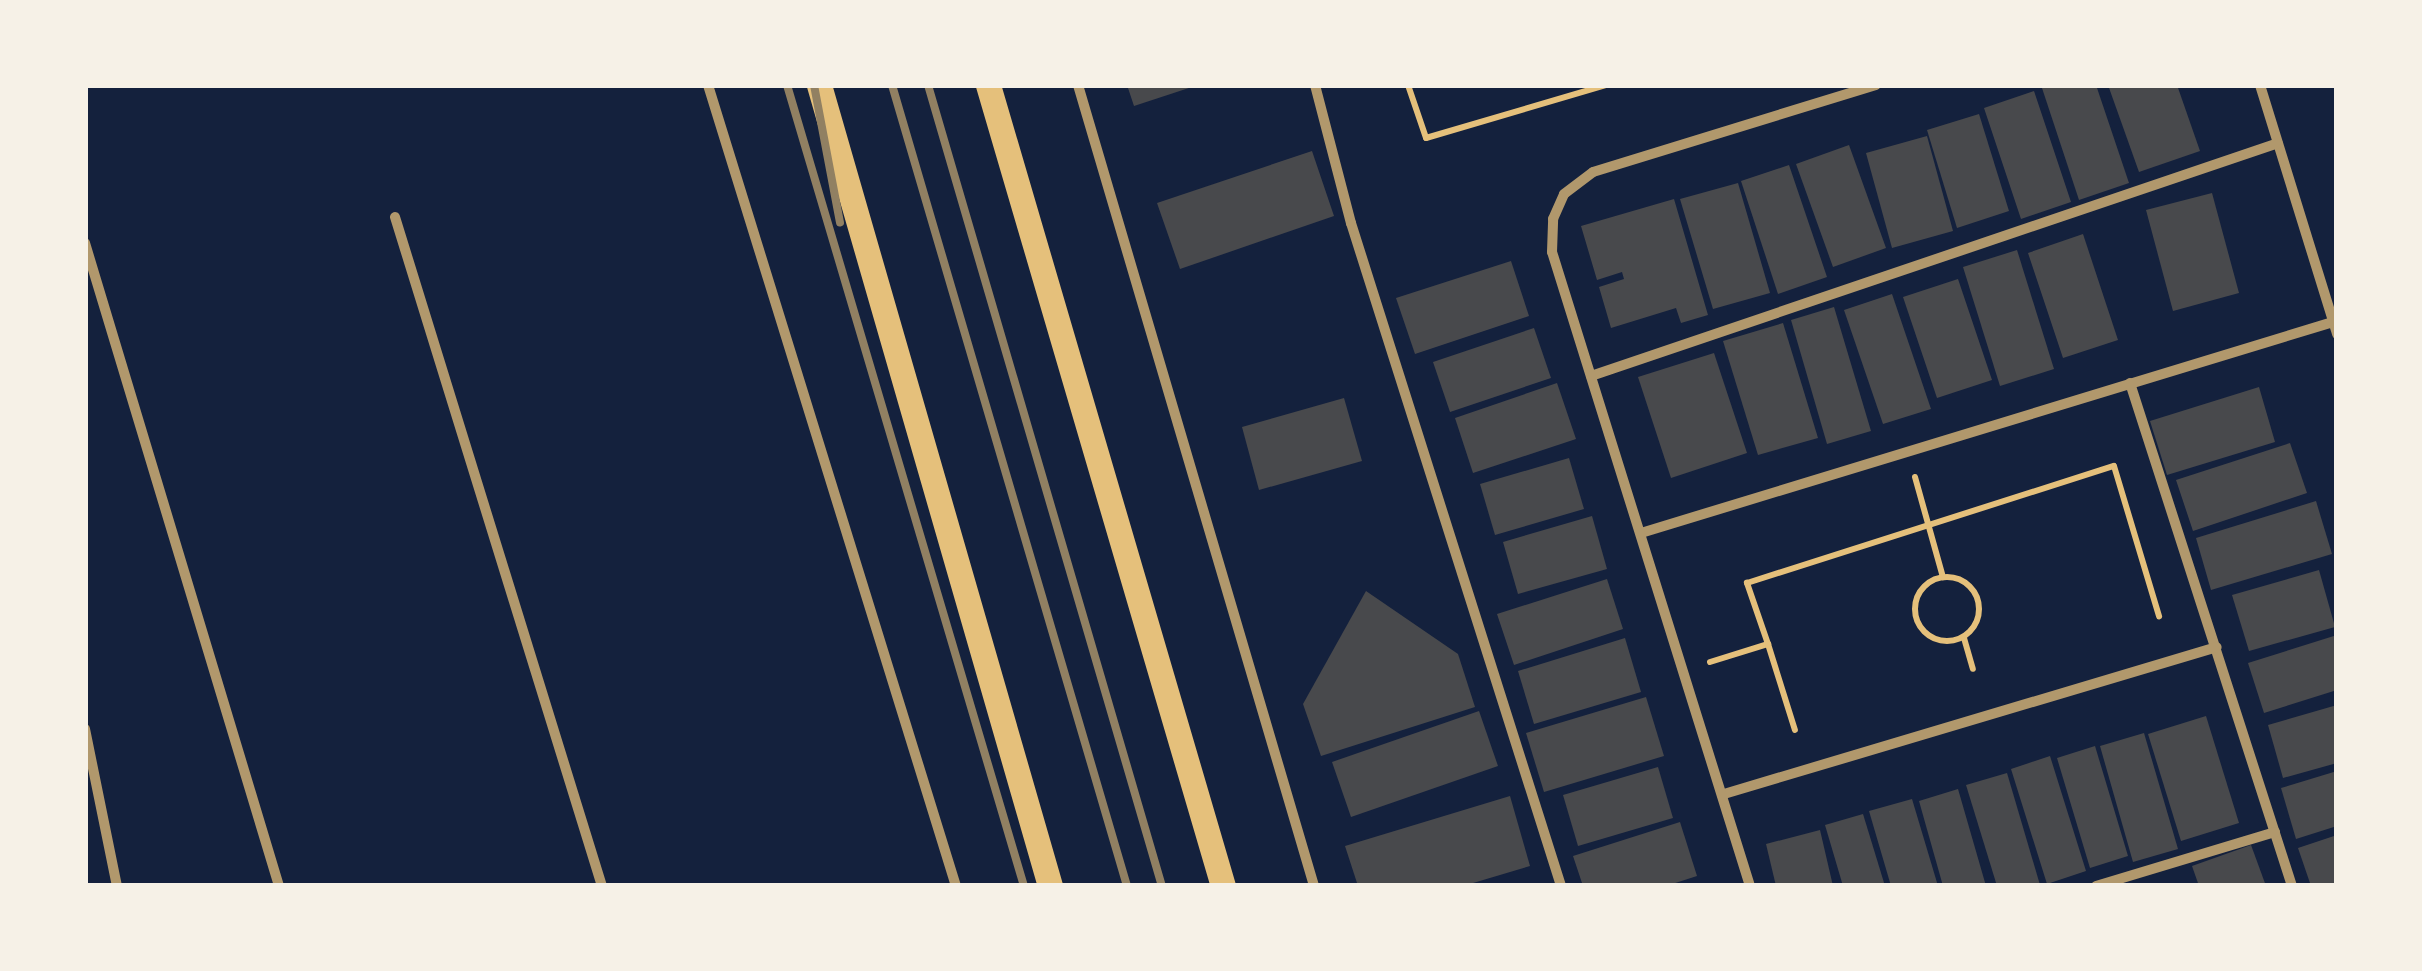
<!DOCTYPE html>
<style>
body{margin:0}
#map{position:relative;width:2422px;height:971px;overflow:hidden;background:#14213d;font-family:Inter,sans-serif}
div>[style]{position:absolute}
.building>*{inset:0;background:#48494c}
.path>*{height:6px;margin:-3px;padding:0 3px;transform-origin:3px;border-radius:3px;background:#e5c07b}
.path>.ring{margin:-3px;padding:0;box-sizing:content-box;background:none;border:6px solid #e5c07b;border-radius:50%}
.minor>*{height:10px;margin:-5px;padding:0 5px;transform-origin:5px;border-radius:5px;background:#b1986c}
.primary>*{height:25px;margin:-12.5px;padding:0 12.5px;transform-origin:12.5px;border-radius:12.5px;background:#e5c07b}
.rail>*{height:8px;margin:-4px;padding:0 4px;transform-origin:4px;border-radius:4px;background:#918062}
span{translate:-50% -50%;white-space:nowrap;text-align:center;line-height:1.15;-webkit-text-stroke:8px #f6f1e7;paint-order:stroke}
.frame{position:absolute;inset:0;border:88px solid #f6f1e7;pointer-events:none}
</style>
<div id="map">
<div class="building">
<i style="clip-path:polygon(1127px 85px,1195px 85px,1195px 86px,1134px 106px)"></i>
<i style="clip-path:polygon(2096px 85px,2129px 183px,2079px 200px,2042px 88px)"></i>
<i style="clip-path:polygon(2108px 85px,2177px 85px,2200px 151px,2139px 172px)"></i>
<i style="clip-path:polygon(2034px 91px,2071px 202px,2021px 219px,1984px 108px)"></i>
<i style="clip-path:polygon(1979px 114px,2009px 211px,1957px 228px,1927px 130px)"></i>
<i style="clip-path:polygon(1927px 136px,1953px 231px,1892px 248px,1866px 153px)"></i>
<i style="clip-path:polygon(1849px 145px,1886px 248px,1833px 267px,1796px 164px)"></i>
<i style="clip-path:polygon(1312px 151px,1334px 216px,1180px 269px,1157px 203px)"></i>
<i style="clip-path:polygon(1789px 165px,1827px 277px,1778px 294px,1741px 181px)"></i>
<i style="clip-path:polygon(1738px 183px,1770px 293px,1713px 309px,1680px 199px)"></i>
<i style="clip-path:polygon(2212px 193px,2239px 293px,2173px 311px,2146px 210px)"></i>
<i style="clip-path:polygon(1674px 199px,1708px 315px,1681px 323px,1676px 308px,1611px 328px,1599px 287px,1624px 279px,1622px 272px,1597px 280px,1581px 226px)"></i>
<i style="clip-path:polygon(2083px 234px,2118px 340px,2063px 358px,2028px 253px)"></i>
<i style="clip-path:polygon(2017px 250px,2054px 369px,2000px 386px,1963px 267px)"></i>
<i style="clip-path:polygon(1511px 261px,1529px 316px,1415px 354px,1396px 298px)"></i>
<i style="clip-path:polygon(1958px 279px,1992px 380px,1937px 398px,1903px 297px)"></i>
<i style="clip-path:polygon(1892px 294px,1931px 409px,1883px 424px,1844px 310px)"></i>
<i style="clip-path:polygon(1834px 307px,1871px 431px,1827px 444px,1791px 320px)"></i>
<i style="clip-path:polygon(1783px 323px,1818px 438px,1758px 455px,1723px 341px)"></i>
<i style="clip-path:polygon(1534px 328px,1551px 378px,1450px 412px,1433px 362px)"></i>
<i style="clip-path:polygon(1714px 353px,1747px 453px,1671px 478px,1638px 377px)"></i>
<i style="clip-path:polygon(1557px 383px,1576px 439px,1473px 473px,1455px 418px)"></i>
<i style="clip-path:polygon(2259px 387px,2275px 442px,2167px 475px,2150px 421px)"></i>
<i style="clip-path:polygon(1344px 398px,1362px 461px,1259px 490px,1242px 427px)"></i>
<i style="clip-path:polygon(2290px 443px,2307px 493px,2193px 531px,2176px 480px)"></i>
<i style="clip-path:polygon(1569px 458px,1584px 509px,1495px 535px,1480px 484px)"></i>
<i style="clip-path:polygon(2316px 501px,2332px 554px,2211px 590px,2196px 538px)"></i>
<i style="clip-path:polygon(1592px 516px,1607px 569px,1518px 594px,1503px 542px)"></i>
<i style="clip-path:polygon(2319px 570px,2335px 627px,2249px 651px,2232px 595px)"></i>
<i style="clip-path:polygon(1607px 579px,1623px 629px,1514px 665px,1497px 614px)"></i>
<i style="clip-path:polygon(1366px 591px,1458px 654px,1475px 707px,1321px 756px,1303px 704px)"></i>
<i style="clip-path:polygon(2337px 635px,2337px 690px,2264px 713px,2248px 663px)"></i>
<i style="clip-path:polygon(1625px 638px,1641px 692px,1534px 724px,1518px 671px)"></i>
<i style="clip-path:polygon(1646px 697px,1664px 756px,1544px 792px,1526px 733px)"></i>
<i style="clip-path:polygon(2337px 705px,2337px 763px,2283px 778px,2268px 725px)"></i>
<i style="clip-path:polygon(1479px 711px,1498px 766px,1351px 817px,1332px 762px)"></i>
<i style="clip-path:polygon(2206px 716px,2239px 823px,2181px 841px,2148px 734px)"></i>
<i style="clip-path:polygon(2144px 733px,2178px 849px,2133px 862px,2100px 746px)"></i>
<i style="clip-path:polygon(2095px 746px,2128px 856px,2090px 868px,2057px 758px)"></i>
<i style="clip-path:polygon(2050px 756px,2086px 871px,2047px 884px,2011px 769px)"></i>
<i style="clip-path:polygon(1658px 767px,1673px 818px,1578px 846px,1563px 795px)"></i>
<i style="clip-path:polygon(2337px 771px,2337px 826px,2296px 839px,2281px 788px)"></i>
<i style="clip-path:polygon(2007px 773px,2040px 885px,2036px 886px,1997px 886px,1966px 785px)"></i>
<i style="clip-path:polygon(1958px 789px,1986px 886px,1943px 886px,1919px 801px)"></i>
<i style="clip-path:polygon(1510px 796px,1530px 866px,1463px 886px,1358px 886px,1345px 846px)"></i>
<i style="clip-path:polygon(1912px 799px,1938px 886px,1891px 886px,1869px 811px)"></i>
<i style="clip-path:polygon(1863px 814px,1885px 886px,1843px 886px,1825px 825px)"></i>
<i style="clip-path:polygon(1680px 822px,1697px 876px,1666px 886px,1583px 886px,1573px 856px)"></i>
<i style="clip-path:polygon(1820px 830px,1833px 886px,1776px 886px,1766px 844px)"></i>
<i style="clip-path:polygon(2337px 835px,2337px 886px,2311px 886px,2298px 848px)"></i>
<i style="clip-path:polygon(2251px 845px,2266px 886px,2199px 886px,2192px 866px)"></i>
</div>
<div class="path">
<i style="left:1408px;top:85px;width:56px;rotate:71.2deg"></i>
<i style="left:1426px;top:138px;width:188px;rotate:-16.4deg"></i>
<i style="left:1915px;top:477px;width:104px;rotate:74.4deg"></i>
<i class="ring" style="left:1915px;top:577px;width:58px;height:58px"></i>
<i style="left:1964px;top:638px;width:32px;rotate:74deg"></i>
<i style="left:1768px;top:644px;width:90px;rotate:72.6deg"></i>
<i style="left:1710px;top:662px;width:61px;rotate:-17.2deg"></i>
<i style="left:1768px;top:644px;width:65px;rotate:-109deg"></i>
<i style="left:1747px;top:583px;width:385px;rotate:-17.7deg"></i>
<i style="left:2114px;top:466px;width:157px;rotate:73.3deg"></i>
</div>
<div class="minor">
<i style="left:708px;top:85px;width:839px;rotate:72.8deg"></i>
<i style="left:1078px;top:85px;width:835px;rotate:73.58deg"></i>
<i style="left:1315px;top:85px;width:143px;rotate:75.4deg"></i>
<i style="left:1351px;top:223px;width:695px;rotate:72.42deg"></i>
<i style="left:2260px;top:85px;width:261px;rotate:72.8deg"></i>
<i style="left:395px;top:217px;width:700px;rotate:72.81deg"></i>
<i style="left:85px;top:243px;width:672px;rotate:73.21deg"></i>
<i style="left:1591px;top:376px;width:725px;rotate:-18.73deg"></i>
<i style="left:2130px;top:383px;width:528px;rotate:72.15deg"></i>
<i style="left:1641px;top:533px;width:723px;rotate:-16.96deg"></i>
<i style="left:85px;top:729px;width:160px;rotate:78.5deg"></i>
<i style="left:1724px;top:794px;width:514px;rotate:-16.6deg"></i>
<i style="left:1750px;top:886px;width:664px;rotate:-107.34deg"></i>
<i style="left:1552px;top:252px;width:33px;rotate:-88deg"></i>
<i style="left:1553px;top:219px;width:27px;rotate:-66deg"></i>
<i style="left:1564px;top:194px;width:36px;rotate:-37deg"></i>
<i style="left:1593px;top:172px;width:296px;rotate:-17.1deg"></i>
<i style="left:2096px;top:886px;width:187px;rotate:-16.8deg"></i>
</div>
<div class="primary">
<i style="left:819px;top:85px;width:834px;rotate:73.91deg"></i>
<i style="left:988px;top:85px;width:835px;rotate:73.65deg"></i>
</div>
<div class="rail">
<i style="left:787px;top:85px;width:835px;rotate:73.52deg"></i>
<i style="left:814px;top:85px;width:140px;rotate:79.3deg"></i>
<i style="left:892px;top:85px;width:835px;rotate:73.65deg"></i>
<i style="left:928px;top:85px;width:834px;rotate:73.72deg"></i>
</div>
<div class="frame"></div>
</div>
